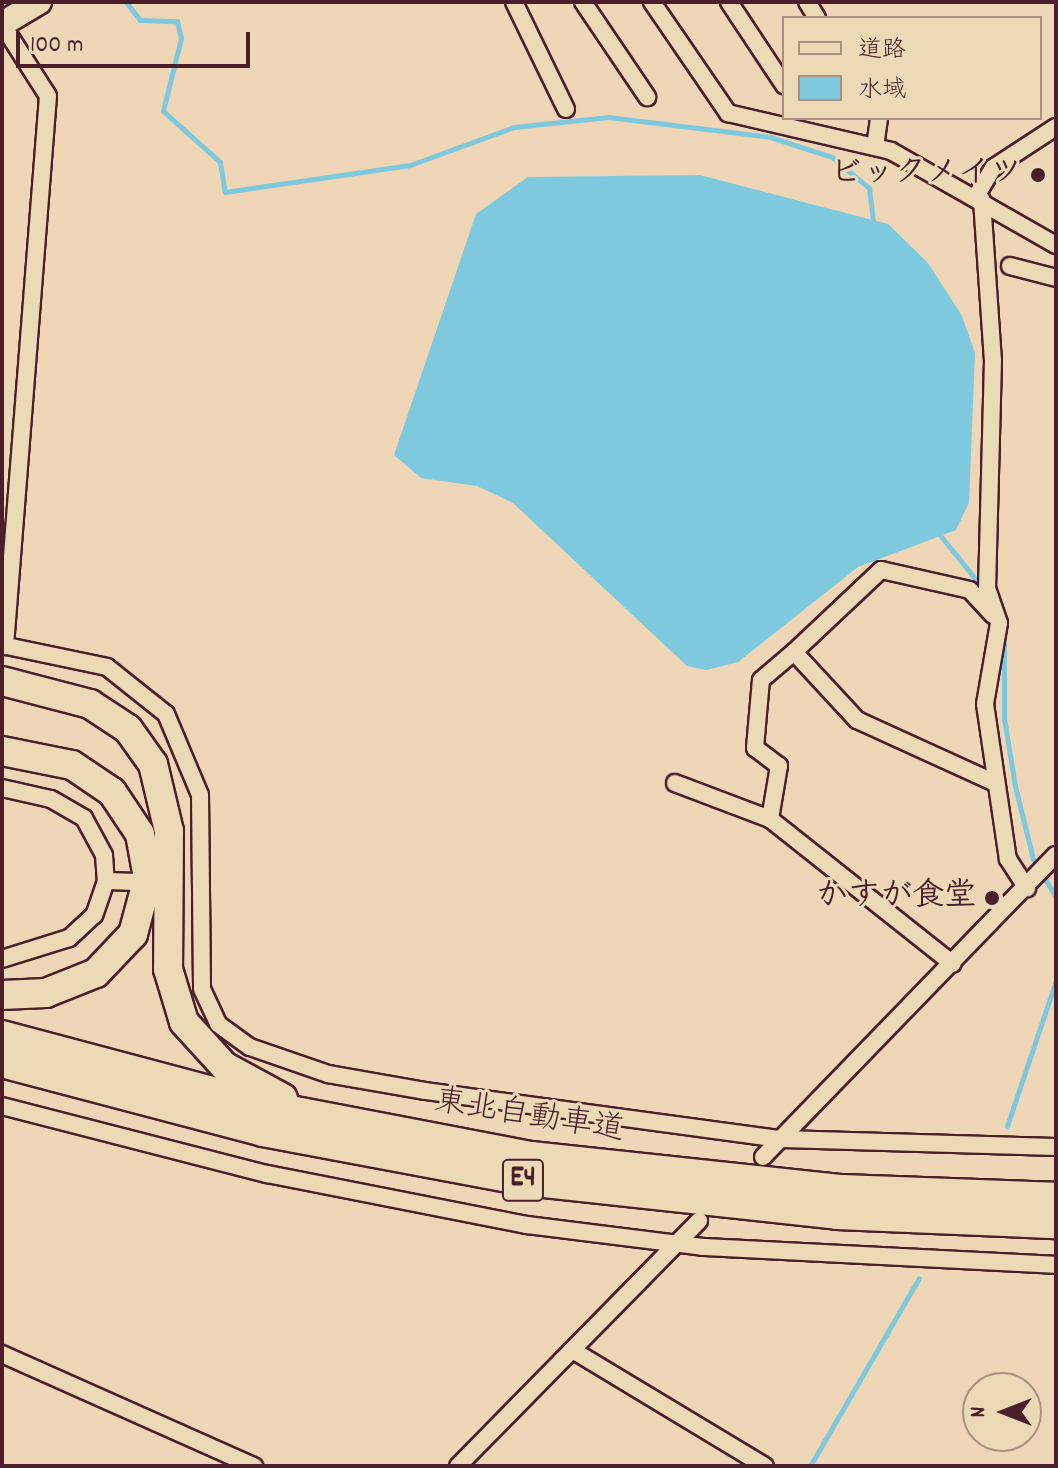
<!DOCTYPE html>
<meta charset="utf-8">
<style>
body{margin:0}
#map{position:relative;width:1058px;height:1468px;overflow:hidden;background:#efd6b6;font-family:Dekko,"Klee One",sans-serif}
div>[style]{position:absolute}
.water>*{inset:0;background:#7ec9de}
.stream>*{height:5px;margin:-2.5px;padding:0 2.5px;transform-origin:2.5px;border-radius:2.5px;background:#7ec9de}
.roads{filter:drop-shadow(2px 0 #4a1f2b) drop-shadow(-2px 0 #4a1f2b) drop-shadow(0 2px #4a1f2b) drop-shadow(0 -2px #4a1f2b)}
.minor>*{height:16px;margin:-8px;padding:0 8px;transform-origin:8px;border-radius:8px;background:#ecdab7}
.primary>*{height:24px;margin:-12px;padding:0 12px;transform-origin:12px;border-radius:12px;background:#ecdab7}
.motorway>*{height:28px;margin:-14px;padding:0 14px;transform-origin:14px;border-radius:14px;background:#ecdab7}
.dots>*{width:22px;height:22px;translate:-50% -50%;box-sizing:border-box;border:4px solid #ecdab7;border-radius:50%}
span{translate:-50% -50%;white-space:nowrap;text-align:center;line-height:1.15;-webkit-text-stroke:6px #ecdab7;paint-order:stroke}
.shield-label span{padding:2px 6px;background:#ecdab7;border:2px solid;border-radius:6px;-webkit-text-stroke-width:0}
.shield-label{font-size:30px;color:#4a1f2b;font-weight:700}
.poi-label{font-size:32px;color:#4a1f2b;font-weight:700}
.right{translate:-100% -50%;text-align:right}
.street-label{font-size:32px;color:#4a1f2b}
.frame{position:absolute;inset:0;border:4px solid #4a1f2b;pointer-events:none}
.legend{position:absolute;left:782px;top:16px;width:260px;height:104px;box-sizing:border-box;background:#ecdab7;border:2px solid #ab8f7f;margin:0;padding:10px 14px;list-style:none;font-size:24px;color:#4a1f2b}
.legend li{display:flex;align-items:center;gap:16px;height:40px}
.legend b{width:40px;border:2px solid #ab8f7f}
.north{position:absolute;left:962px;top:1372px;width:80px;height:80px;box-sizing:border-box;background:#ecdab7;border:2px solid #ab8f7f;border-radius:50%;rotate:270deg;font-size:22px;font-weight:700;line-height:32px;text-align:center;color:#4a1f2b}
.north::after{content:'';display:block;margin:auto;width:28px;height:36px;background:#4a1f2b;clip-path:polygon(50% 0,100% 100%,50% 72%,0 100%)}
.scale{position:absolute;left:16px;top:32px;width:234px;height:36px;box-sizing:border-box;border:4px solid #4a1f2b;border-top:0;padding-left:10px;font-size:24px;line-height:28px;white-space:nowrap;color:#4a1f2b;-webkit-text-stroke:6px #ecdab7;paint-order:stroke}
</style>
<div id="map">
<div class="water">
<i style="clip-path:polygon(700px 175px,888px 224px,928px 263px,962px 316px,975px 353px,969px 503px,956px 530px,858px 567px,738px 662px,706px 670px,687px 666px,513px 503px,477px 486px,421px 478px,394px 455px,476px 214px,528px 177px)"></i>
</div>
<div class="stream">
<i style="left:126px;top:2px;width:23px;rotate:52deg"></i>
<i style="left:140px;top:20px;width:37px;rotate:2deg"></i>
<i style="left:177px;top:21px;width:17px;rotate:77deg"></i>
<i style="left:181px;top:38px;width:75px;rotate:103.9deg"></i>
<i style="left:163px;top:111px;width:76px;rotate:41.8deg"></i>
<i style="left:220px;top:162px;width:30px;rotate:81deg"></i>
<i style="left:225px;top:192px;width:187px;rotate:-8.3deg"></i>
<i style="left:410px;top:165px;width:111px;rotate:-20.1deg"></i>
<i style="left:514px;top:127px;width:95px;rotate:-6.1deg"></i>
<i style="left:608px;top:117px;width:163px;rotate:7deg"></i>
<i style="left:770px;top:137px;width:65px;rotate:17.9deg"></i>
<i style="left:832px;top:157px;width:48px;rotate:40deg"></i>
<i style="left:869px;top:188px;width:38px;rotate:83deg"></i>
<i style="left:940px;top:535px;width:65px;rotate:51.2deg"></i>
<i style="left:1004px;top:621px;width:97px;rotate:90deg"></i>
<i style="left:1004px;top:718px;width:69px;rotate:80.8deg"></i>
<i style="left:1015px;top:786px;width:75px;rotate:76.1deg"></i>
<i style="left:1033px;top:859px;width:44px;rotate:58.8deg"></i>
<i style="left:1007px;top:1126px;width:154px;rotate:-71.4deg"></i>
<i style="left:810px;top:1466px;width:217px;rotate:-59.9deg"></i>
</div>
<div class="roads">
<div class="minor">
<i style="left:514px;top:2px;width:119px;rotate:64.1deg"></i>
<i style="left:583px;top:2px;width:115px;rotate:56deg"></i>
<i style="left:652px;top:2px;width:135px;rotate:55.6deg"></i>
<i style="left:728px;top:113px;width:167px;rotate:13.1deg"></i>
<i style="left:891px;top:151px;width:190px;rotate:29.7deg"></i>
<i style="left:729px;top:2px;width:100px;rotate:56.5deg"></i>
<i style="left:807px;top:2px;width:19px;rotate:58deg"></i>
<i style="left:2px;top:24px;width:85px;rotate:57.4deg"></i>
<i style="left:48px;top:96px;width:552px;rotate:94.47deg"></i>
<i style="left:875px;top:147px;width:29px;rotate:-82deg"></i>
<i style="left:975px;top:198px;width:35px;rotate:-59deg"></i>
<i style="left:993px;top:168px;width:75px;rotate:-33.1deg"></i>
<i style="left:982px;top:200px;width:160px;rotate:86.1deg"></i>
<i style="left:993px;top:360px;width:228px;rotate:91.5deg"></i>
<i style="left:987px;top:588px;width:37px;rotate:71deg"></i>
<i style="left:999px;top:623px;width:82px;rotate:99.8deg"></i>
<i style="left:985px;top:704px;width:157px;rotate:81.6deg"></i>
<i style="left:1008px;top:859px;width:35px;rotate:57deg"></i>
<i style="left:1010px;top:266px;width:48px;rotate:14.6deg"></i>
<i style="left:993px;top:615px;width:34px;rotate:-133deg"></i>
<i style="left:970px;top:590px;width:91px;rotate:-167.3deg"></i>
<i style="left:881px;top:570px;width:120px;rotate:136.7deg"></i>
<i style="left:794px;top:652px;width:93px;rotate:47.2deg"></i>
<i style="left:857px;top:720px;width:152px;rotate:24.5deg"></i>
<i style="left:2px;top:645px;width:107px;rotate:11.8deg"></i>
<i style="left:107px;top:667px;width:75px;rotate:38.5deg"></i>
<i style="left:166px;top:714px;width:88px;rotate:67.2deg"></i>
<i style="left:200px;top:795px;width:194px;rotate:89.4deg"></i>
<i style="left:202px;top:989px;width:38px;rotate:65deg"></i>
<i style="left:218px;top:1024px;width:39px;rotate:36deg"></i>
<i style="left:250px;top:1047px;width:83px;rotate:19.1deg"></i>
<i style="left:328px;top:1074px;width:98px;rotate:9.9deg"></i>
<i style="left:425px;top:1091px;width:360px;rotate:7.7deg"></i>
<i style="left:782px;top:1139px;width:274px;rotate:1.7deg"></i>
<i style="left:675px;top:783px;width:102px;rotate:20.8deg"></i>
<i style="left:770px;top:819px;width:233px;rotate:38.4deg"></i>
<i style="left:2px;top:788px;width:50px;rotate:12.7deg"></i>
<i style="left:51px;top:799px;width:38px;rotate:30deg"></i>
<i style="left:84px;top:818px;width:42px;rotate:61.6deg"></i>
<i style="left:104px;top:855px;width:26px;rotate:86deg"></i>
<i style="left:106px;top:881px;width:36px;rotate:109deg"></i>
<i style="left:94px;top:915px;width:34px;rotate:137deg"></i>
<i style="left:69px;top:938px;width:70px;rotate:162.6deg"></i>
<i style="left:770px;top:819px;width:54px;rotate:-80.4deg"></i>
<i style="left:779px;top:766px;width:30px;rotate:-143deg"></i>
<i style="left:755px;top:748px;width:68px;rotate:-85deg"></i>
<i style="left:761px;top:680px;width:43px;rotate:-40.3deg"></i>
<i style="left:106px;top:881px;width:32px;rotate:2deg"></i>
<i style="left:2px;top:1106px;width:274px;rotate:14.4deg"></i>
<i style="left:267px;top:1174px;width:265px;rotate:11.1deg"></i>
<i style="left:527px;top:1225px;width:177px;rotate:7.1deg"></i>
<i style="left:703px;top:1247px;width:353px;rotate:2.9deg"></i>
<i style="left:763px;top:1157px;width:421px;rotate:-45.9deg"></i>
<i style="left:574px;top:1351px;width:223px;rotate:31.1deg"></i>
<i style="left:2px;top:1354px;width:276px;rotate:24deg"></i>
<i style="left:458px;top:1466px;width:344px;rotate:-45.5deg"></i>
</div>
<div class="primary">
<i style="left:2px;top:24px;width:43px;rotate:-30.7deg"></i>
</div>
<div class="motorway">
<i style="left:2px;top:681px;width:91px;rotate:14.6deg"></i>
<i style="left:90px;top:704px;width:45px;rotate:33.3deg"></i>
<i style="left:128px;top:729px;width:43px;rotate:54.5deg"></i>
<i style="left:153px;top:764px;width:69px;rotate:76.6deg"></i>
<i style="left:169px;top:831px;width:138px;rotate:90.4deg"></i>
<i style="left:168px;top:969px;width:55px;rotate:73.2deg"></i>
<i style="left:184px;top:1022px;width:59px;rotate:47.7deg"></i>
<i style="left:224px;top:1066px;width:67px;rotate:28.5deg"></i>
<i style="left:2px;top:751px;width:71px;rotate:11.3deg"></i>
<i style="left:72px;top:765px;width:48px;rotate:34deg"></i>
<i style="left:112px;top:792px;width:50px;rotate:56.3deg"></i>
<i style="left:140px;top:834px;width:45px;rotate:79.7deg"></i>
<i style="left:148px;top:878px;width:58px;rotate:105deg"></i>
<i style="left:133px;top:934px;width:54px;rotate:133.5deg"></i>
<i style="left:96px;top:973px;width:54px;rotate:158.2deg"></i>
<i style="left:46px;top:993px;width:44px;rotate:177.4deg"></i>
<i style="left:2px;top:1035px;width:276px;rotate:14.9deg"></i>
<i style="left:269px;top:1106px;width:267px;rotate:10.8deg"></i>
<i style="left:531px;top:1156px;width:313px;rotate:6.1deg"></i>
<i style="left:842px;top:1189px;width:214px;rotate:2.1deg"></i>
<i style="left:2px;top:1063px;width:270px;rotate:14.8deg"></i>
<i style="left:263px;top:1132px;width:268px;rotate:10.6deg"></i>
<i style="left:526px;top:1181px;width:313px;rotate:6.2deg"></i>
<i style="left:837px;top:1215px;width:219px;rotate:2.4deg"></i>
</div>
</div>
<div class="dots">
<i style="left:1038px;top:175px;background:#4a1f2b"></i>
<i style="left:992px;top:898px;background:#4a1f2b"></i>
</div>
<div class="shield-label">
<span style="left:523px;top:1180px">E4</span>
</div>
<div class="poi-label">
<span class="right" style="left:1022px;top:175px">ビックメイツ</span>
<span class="right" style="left:976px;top:898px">かすが食堂</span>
</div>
<div class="street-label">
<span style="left:529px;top:1118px;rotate:9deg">東北自動車道</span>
</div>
<div class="frame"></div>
<ul class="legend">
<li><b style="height:10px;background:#ecdab7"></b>道路</li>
<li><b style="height:22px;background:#7ec9de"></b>水域</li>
</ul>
<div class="north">N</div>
<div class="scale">100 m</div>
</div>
